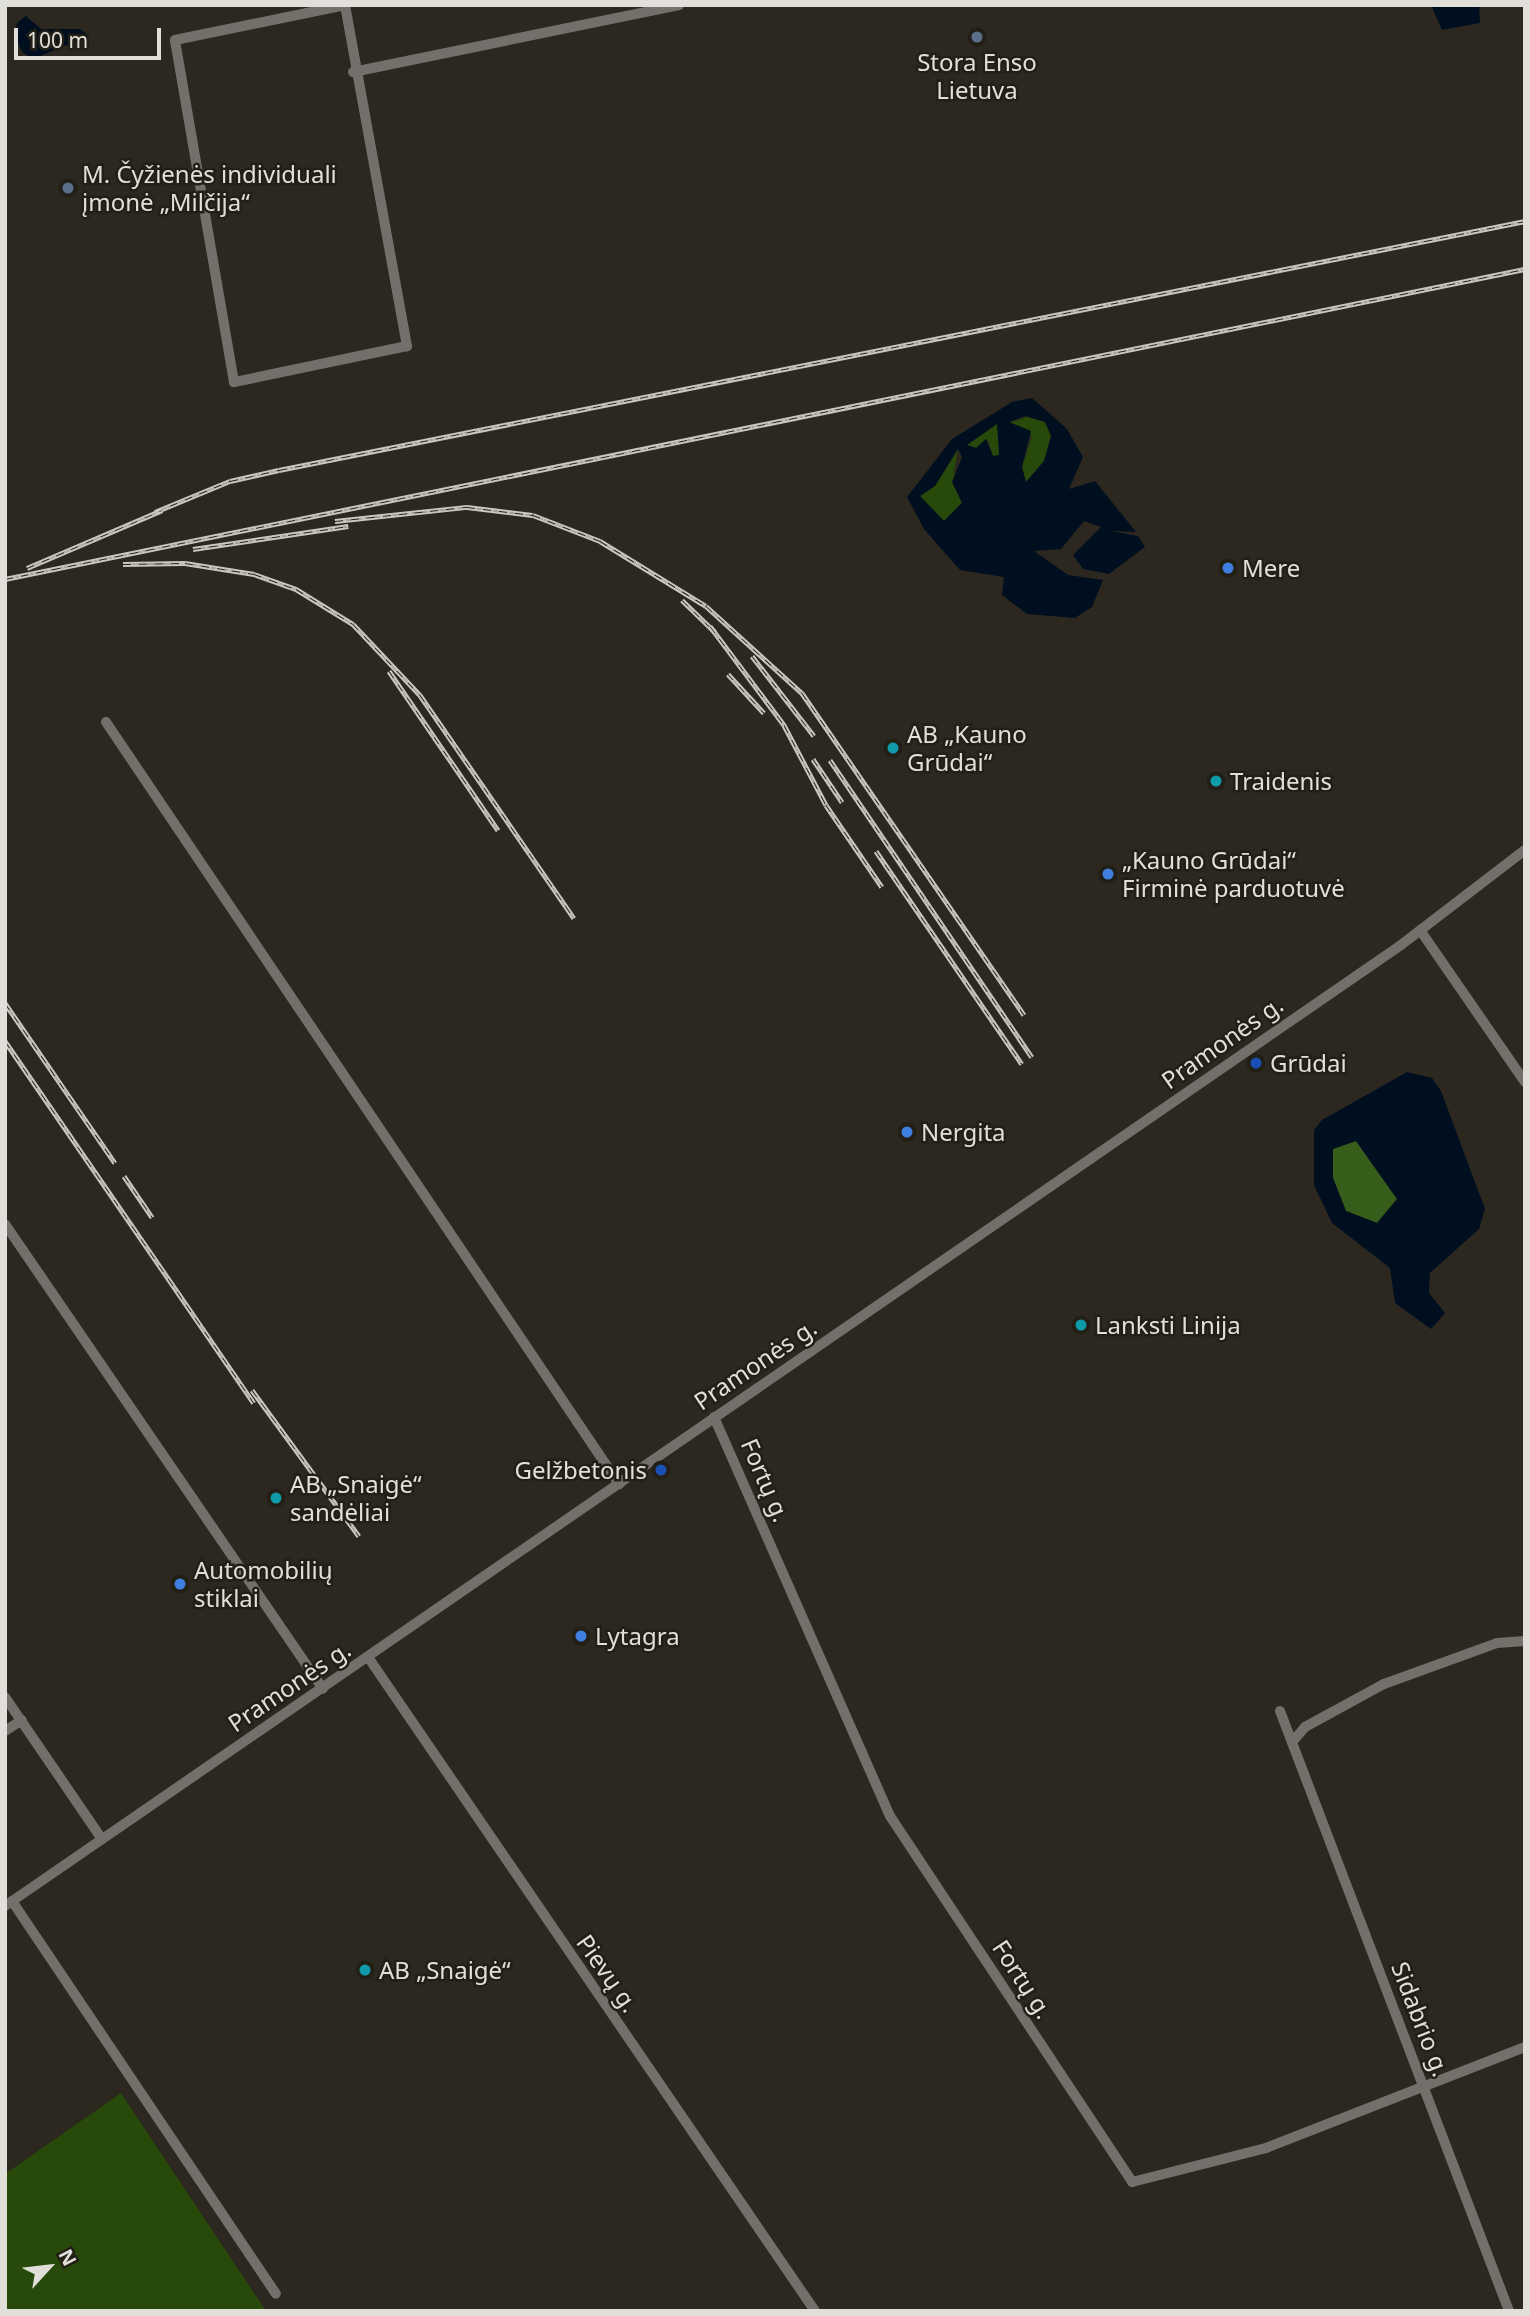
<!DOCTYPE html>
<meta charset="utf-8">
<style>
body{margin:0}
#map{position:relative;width:1530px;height:2316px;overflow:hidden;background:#2c281f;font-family:"Noto Sans",sans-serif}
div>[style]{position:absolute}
.green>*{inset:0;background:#274909}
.forest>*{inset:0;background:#375d1a}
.water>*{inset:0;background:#000f1f}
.street>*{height:10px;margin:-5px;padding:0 5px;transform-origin:5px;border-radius:5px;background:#736f6b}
.rail>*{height:5px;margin-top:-2.5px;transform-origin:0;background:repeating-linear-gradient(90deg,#221f16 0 8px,#c9c7c1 0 16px);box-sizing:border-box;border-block:2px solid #c9c7c1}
.dots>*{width:19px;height:19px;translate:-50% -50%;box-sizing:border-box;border:4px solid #221f16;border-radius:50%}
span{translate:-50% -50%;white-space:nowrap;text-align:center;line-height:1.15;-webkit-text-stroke:5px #221f16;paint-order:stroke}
.poi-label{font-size:24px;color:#e1dfd9}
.left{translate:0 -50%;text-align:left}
.right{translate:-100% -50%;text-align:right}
.street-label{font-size:24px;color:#e1dfd9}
.frame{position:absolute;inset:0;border:7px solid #e1dfd9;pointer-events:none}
.north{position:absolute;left:14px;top:2232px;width:70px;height:70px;-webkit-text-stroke:5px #221f16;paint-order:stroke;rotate:63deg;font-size:19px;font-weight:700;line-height:28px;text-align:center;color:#e1dfd9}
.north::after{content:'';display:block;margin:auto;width:24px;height:32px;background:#e1dfd9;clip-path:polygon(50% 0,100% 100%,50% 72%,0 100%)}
.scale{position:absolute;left:14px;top:28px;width:147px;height:32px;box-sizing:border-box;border:4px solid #e1dfd9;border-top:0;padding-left:9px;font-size:21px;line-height:24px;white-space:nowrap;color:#e1dfd9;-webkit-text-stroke:5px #221f16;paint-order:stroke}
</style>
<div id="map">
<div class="green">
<i style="clip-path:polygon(1030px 416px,1045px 422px,1051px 436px,1044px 461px,1026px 482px,1022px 467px,1032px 436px,1009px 423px)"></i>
<i style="clip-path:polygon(997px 424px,1000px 455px,993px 456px,988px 440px,976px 448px,967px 445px)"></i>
<i style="clip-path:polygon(958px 449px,954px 472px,962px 502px,944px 521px,920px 496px,935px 486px)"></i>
<i style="clip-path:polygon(121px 2093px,266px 2311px,5px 2311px,5px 2174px)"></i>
</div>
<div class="forest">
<i style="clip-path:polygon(1356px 1141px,1397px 1199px,1377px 1223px,1346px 1211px,1333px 1178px,1333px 1149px)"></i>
</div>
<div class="water">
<i style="clip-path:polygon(1431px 5px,1479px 5px,1480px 23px,1442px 30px)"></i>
<i style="clip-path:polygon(26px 16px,41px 29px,80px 29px,89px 36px,33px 59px,22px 52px,15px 36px,17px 23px)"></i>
<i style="clip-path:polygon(evenodd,1032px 398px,1067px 429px,1083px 457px,1069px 489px,1095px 481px,1136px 532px,1111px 531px,1138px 536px,1145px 547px,1109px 574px,1083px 569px,1073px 555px,1101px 527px,1084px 521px,1061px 549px,1034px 551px,1068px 575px,1103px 580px,1092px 607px,1075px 618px,1027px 614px,1002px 595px,1004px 577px,960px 570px,924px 529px,907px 497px,952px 439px,1012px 402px,1032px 398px,1025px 416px,1045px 422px,1051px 436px,1044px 461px,1026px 482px,1022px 467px,1031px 431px,1009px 422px,1025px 416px,1032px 398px,997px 424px,999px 455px,993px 456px,986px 439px,976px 448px,967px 445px,997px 424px,1032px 398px,958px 449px,962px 457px,952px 482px,962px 503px,944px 521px,920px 496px,935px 486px,958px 449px)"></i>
<i style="clip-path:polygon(evenodd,1407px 1072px,1432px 1078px,1441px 1091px,1485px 1209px,1479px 1229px,1430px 1273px,1429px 1293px,1445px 1313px,1431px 1329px,1395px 1303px,1390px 1268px,1332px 1223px,1314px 1185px,1314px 1130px,1322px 1120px,1407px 1072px,1356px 1141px,1397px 1199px,1377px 1223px,1346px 1211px,1333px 1178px,1333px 1149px,1356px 1141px)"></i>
</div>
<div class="street">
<i style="left:345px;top:5px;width:347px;rotate:79.7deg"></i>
<i style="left:407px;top:346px;width:177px;rotate:168.2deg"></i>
<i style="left:234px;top:382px;width:347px;rotate:-99.8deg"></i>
<i style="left:175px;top:40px;width:174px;rotate:-11.6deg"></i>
<i style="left:353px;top:72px;width:333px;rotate:-11.6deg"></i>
<i style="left:106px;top:722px;width:919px;rotate:56.05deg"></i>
<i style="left:1420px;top:930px;width:185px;rotate:55.4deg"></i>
<i style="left:5px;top:1224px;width:563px;rotate:55.63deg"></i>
<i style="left:714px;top:1417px;width:436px;rotate:66.2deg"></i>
<i style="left:890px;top:1816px;width:439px;rotate:56.5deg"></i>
<i style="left:1132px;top:2182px;width:138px;rotate:-14.2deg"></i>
<i style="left:1266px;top:2148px;width:278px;rotate:-21.3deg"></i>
<i style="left:368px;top:1657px;width:792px;rotate:55.65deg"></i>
<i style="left:5px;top:1697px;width:172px;rotate:55.7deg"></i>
<i style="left:1280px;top:1711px;width:642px;rotate:69.11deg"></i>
<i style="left:5px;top:1731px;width:20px;rotate:-33deg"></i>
<i style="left:1292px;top:1742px;width:20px;rotate:-49deg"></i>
<i style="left:1305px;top:1727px;width:90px;rotate:-28.6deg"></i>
<i style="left:1384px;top:1684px;width:120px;rotate:-19.9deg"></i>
<i style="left:1497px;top:1643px;width:28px;rotate:-4deg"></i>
<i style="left:12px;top:1901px;width:473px;rotate:56.1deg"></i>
<i style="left:5px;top:1906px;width:1695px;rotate:-34.54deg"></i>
<i style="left:1401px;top:945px;width:156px;rotate:-37.5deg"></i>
</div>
<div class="rail">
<i style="left:155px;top:512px;width:81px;rotate:-22.5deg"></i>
<i style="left:230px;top:481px;width:50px;rotate:-12.7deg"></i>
<i style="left:279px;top:470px;width:1271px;rotate:-11.3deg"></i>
<i style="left:335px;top:521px;width:133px;rotate:-6.1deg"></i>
<i style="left:467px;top:507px;width:66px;rotate:6.9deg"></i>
<i style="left:533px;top:515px;width:72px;rotate:21.2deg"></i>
<i style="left:600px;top:541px;width:124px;rotate:31.5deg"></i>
<i style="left:706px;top:606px;width:130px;rotate:42.2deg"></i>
<i style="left:802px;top:693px;width:391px;rotate:55.4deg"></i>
<i style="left:193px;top:549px;width:157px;rotate:-8.4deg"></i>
<i style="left:123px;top:564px;width:62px;rotate:-0.9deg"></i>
<i style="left:185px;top:563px;width:70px;rotate:9.1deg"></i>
<i style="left:254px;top:574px;width:45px;rotate:19.7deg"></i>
<i style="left:296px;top:589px;width:67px;rotate:31.6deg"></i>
<i style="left:353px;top:624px;width:98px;rotate:46.7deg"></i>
<i style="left:420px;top:695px;width:271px;rotate:55.4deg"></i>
<i style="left:27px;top:568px;width:147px;rotate:-23.2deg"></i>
<i style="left:5px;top:579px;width:1551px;rotate:-11.53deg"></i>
<i style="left:682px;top:600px;width:46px;rotate:44.1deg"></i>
<i style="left:710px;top:626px;width:124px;rotate:53.2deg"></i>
<i style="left:784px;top:725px;width:90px;rotate:62.3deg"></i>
<i style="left:826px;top:805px;width:99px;rotate:55.7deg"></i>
<i style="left:752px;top:656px;width:101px;rotate:52.2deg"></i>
<i style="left:389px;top:671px;width:193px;rotate:55.6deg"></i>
<i style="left:728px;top:674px;width:53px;rotate:47.3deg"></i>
<i style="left:813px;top:759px;width:52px;rotate:56deg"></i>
<i style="left:830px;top:760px;width:359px;rotate:55.8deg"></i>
<i style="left:876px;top:851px;width:258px;rotate:55.6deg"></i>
<i style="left:5px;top:1003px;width:194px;rotate:55.5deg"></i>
<i style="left:5px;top:1041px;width:439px;rotate:55.5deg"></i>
<i style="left:124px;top:1176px;width:50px;rotate:55.7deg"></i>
<i style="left:252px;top:1390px;width:181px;rotate:53.8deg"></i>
</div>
<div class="dots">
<i style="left:977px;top:37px;background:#5c6f8a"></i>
<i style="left:68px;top:188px;background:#5c6f8a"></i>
<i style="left:1228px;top:568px;background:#3f7fe0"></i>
<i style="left:893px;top:748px;background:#0f9aa8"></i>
<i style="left:1216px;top:781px;background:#0f9aa8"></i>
<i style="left:1108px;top:874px;background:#3f7fe0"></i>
<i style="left:1256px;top:1063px;background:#1a4fb4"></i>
<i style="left:907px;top:1132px;background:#3f7fe0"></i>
<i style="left:1081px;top:1325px;background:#0f9aa8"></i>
<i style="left:661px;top:1470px;background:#1a4fb4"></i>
<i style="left:276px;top:1498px;background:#0f9aa8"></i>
<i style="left:180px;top:1584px;background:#3f7fe0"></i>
<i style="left:581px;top:1636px;background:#3f7fe0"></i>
<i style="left:365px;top:1970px;background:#0f9aa8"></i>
</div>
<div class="poi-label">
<span style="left:977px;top:76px">Stora Enso<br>Lietuva</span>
<span class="left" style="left:82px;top:188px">M. Čyžienės individuali<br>įmonė „Milčija“</span>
<span class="left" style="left:1242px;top:568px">Mere</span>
<span class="left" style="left:907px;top:748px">AB „Kauno<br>Grūdai“</span>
<span class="left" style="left:1230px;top:781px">Traidenis</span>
<span class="left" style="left:1122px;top:874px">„Kauno Grūdai“<br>Firminė parduotuvė</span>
<span class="left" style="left:1270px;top:1063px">Grūdai</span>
<span class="left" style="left:921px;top:1132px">Nergita</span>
<span class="left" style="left:1095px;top:1325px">Lanksti Linija</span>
<span class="right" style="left:647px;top:1470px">Gelžbetonis</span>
<span class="left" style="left:290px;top:1498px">AB „Snaigė“<br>sandėliai</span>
<span class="left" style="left:194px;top:1584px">Automobilių<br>stiklai</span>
<span class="left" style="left:595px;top:1636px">Lytagra</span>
<span class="left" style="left:379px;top:1970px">AB „Snaigė“</span>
</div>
<div class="street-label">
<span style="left:1222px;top:1042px;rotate:-35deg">Pramonės g.</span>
<span style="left:755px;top:1364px;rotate:-34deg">Pramonės g.</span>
<span style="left:766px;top:1480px;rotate:67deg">Fortų g.</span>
<span style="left:289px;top:1686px;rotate:-34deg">Pramonės g.</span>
<span style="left:608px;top:1973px;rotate:55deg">Pievų g.</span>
<span style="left:1023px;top:1979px;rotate:57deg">Fortų g.</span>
<span style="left:1421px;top:2019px;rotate:69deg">Sidabrio g.</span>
</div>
<div class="frame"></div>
<div class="north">N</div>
<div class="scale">100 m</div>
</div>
